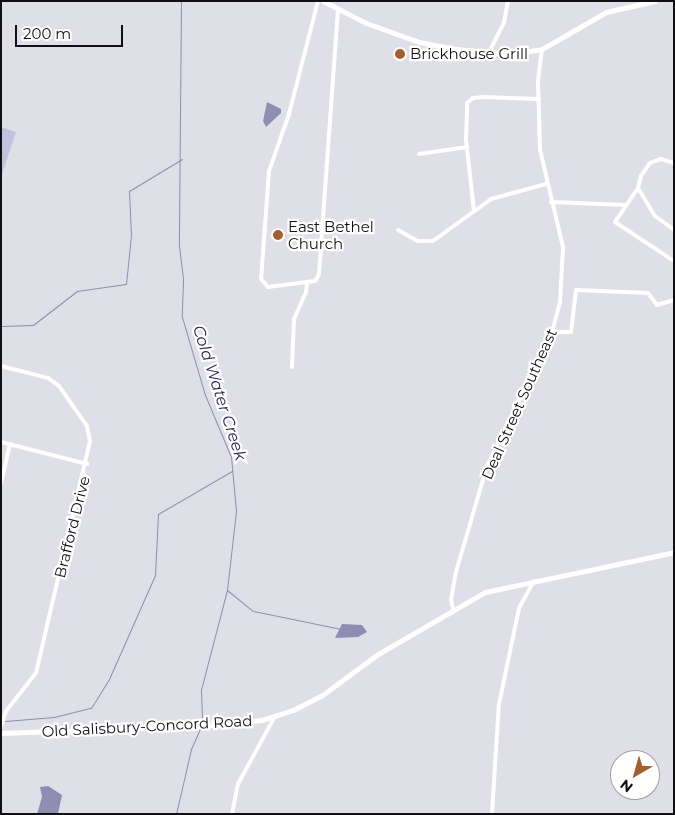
<!DOCTYPE html>
<style>
body{margin:0}
#map{position:relative;width:675px;height:815px;overflow:hidden;background:#dfdfe7;font-family:Montserrat,sans-serif}
div>[style]{position:absolute}
.green>*{inset:0;background:#c2c2e0}
.water>*{inset:0;background:#8f8eb2}
.stream>*{height:1px;margin:-0.5px;padding:0 0.5px;transform-origin:0.5px;border-radius:0.5px;background:#8f8eb2}
.minor>*{height:4px;margin:-2px;padding:0 2px;transform-origin:2px;border-radius:2px;background:#fff}
.major>*{height:5px;margin:-2.5px;padding:0 2.5px;transform-origin:2.5px;border-radius:2.5px;background:#fff}
.dots>*{width:14px;height:14px;translate:-50% -50%;box-sizing:border-box;border:2px solid #fff;border-radius:50%}
span{translate:-50% -50%;white-space:nowrap;text-align:center;line-height:1.15;-webkit-text-stroke:4.5px #fff;paint-order:stroke}
.poi-label{font-size:15px;color:#101012}
.left{translate:0 -50%;text-align:left}
.street-label{font-size:15px;color:#101012}
.water-label{font-size:16px;color:#282252;font-style:italic}
.frame{position:absolute;inset:0;border:2px solid #101012;pointer-events:none}
.north{position:absolute;left:610px;top:750px;width:50px;height:50px;box-sizing:border-box;background:#fff;border:1px solid #9f9fa0;border-radius:50%;rotate:218deg;font-size:14px;font-weight:700;line-height:20px;text-align:center;color:#101012}
.north::after{content:'';display:block;margin:auto;width:18px;height:22px;background:#a35f2f;clip-path:polygon(50% 0,100% 100%,50% 72%,0 100%)}
.scale{position:absolute;left:15px;top:25px;width:108px;height:22px;box-sizing:border-box;border:2px solid #101012;border-top:0;padding-left:6px;font-size:15px;line-height:18px;white-space:nowrap;color:#101012;-webkit-text-stroke:4px #fff;paint-order:stroke}
</style>
<div id="map">
<div class="green">
<i style="clip-path:polygon(1px 127px,16px 132px,1px 177px)"></i>
</div>
<div class="water">
<i style="clip-path:polygon(267px 102px,281px 109px,281px 113px,266px 127px,263px 121px)"></i>
<i style="clip-path:polygon(342px 624px,362px 625px,367px 632px,358px 637px,335px 638px)"></i>
<i style="clip-path:polygon(48px 786px,62px 795px,58px 814px,37px 814px,42px 797px,40px 787px)"></i>
</div>
<div class="stream">
<i style="left:181px;top:1px;width:245px;rotate:90.5deg"></i>
<i style="left:179px;top:246px;width:34px;rotate:83deg"></i>
<i style="left:183px;top:280px;width:37px;rotate:92deg"></i>
<i style="left:182px;top:317px;width:81px;rotate:73.6deg"></i>
<i style="left:205px;top:395px;width:67px;rotate:67.2deg"></i>
<i style="left:231px;top:457px;width:54px;rotate:84.7deg"></i>
<i style="left:236px;top:511px;width:80px;rotate:96.5deg"></i>
<i style="left:227px;top:590px;width:103px;rotate:104.6deg"></i>
<i style="left:201px;top:690px;width:33px;rotate:88deg"></i>
<i style="left:1px;top:326px;width:32px;rotate:-2deg"></i>
<i style="left:33px;top:325px;width:56px;rotate:-37.7deg"></i>
<i style="left:77px;top:291px;width:49px;rotate:-8.1deg"></i>
<i style="left:126px;top:284px;width:49px;rotate:-84.2deg"></i>
<i style="left:131px;top:235px;width:44px;rotate:-92.6deg"></i>
<i style="left:129px;top:191px;width:62px;rotate:-31.1deg"></i>
<i style="left:227px;top:590px;width:33px;rotate:39deg"></i>
<i style="left:253px;top:611px;width:90px;rotate:11.6deg"></i>
<i style="left:5px;top:721px;width:49px;rotate:-4.7deg"></i>
<i style="left:54px;top:717px;width:38px;rotate:-14deg"></i>
<i style="left:91px;top:708px;width:34px;rotate:-58deg"></i>
<i style="left:109px;top:679px;width:114px;rotate:-66.1deg"></i>
<i style="left:155px;top:575px;width:61px;rotate:-87.2deg"></i>
<i style="left:158px;top:514px;width:86px;rotate:-30.2deg"></i>
<i style="left:176px;top:814px;width:67px;rotate:-77deg"></i>
<i style="left:191px;top:749px;width:24px;rotate:-66deg"></i>
</div>
<div class="minor">
<i style="left:318px;top:1px;width:117px;rotate:104.4deg"></i>
<i style="left:289px;top:114px;width:60px;rotate:109.3deg"></i>
<i style="left:269px;top:171px;width:108px;rotate:94.2deg"></i>
<i style="left:261px;top:279px;width:11px;rotate:49deg"></i>
<i style="left:268px;top:287px;width:47px;rotate:-7.3deg"></i>
<i style="left:315px;top:281px;width:8px;rotate:-60deg"></i>
<i style="left:319px;top:274px;width:266px;rotate:-85.9deg"></i>
<i style="left:489px;top:52px;width:33px;rotate:-63deg"></i>
<i style="left:504px;top:23px;width:22px;rotate:-80deg"></i>
<i style="left:419px;top:154px;width:49px;rotate:-8.3deg"></i>
<i style="left:674px;top:163px;width:14px;rotate:-163deg"></i>
<i style="left:661px;top:159px;width:12px;rotate:160deg"></i>
<i style="left:650px;top:163px;width:16px;rotate:125deg"></i>
<i style="left:641px;top:176px;width:12px;rotate:104deg"></i>
<i style="left:638px;top:188px;width:41px;rotate:124.1deg"></i>
<i style="left:615px;top:222px;width:71px;rotate:33.5deg"></i>
<i style="left:638px;top:188px;width:33px;rotate:59deg"></i>
<i style="left:655px;top:216px;width:24px;rotate:36deg"></i>
<i style="left:551px;top:202px;width:75px;rotate:2.3deg"></i>
<i style="left:474px;top:211px;width:71px;rotate:-96.4deg"></i>
<i style="left:466px;top:140px;width:37px;rotate:-88deg"></i>
<i style="left:467px;top:103px;width:8px;rotate:-40deg"></i>
<i style="left:473px;top:98px;width:11px;rotate:-5deg"></i>
<i style="left:484px;top:97px;width:55px;rotate:2.1deg"></i>
<i style="left:398px;top:230px;width:23px;rotate:29deg"></i>
<i style="left:418px;top:241px;width:15px"></i>
<i style="left:433px;top:241px;width:72px;rotate:-35.9deg"></i>
<i style="left:491px;top:199px;width:57px;rotate:-15.3deg"></i>
<i style="left:552px;top:332px;width:19px"></i>
<i style="left:571px;top:332px;width:42px;rotate:-83.2deg"></i>
<i style="left:576px;top:290px;width:72px;rotate:2.4deg"></i>
<i style="left:648px;top:293px;width:15px;rotate:53deg"></i>
<i style="left:657px;top:305px;width:18px;rotate:-16deg"></i>
<i style="left:1px;top:366px;width:49px;rotate:14.3deg"></i>
<i style="left:48px;top:378px;width:14px;rotate:36deg"></i>
<i style="left:59px;top:386px;width:49px;rotate:55deg"></i>
<i style="left:87px;top:426px;width:15px;rotate:79deg"></i>
<i style="left:90px;top:441px;width:238px;rotate:103.1deg"></i>
<i style="left:36px;top:673px;width:48px;rotate:128.3deg"></i>
<i style="left:6px;top:711px;width:16px;rotate:108deg"></i>
<i style="left:292px;top:367px;width:48px;rotate:-87.6deg"></i>
<i style="left:294px;top:319px;width:30px;rotate:-66deg"></i>
<i style="left:306px;top:292px;width:10px;rotate:-84deg"></i>
<i style="left:1px;top:442px;width:89px;rotate:14.3deg"></i>
<i style="left:1px;top:483px;width:40px;rotate:-77deg"></i>
<i style="left:453px;top:608px;width:8px;rotate:-104deg"></i>
<i style="left:451px;top:600px;width:28px;rotate:-80deg"></i>
<i style="left:456px;top:572px;width:110px;rotate:-73.7deg"></i>
<i style="left:487px;top:466px;width:149px;rotate:-64.1deg"></i>
<i style="left:552px;top:332px;width:30px;rotate:-75deg"></i>
<i style="left:560px;top:303px;width:56px;rotate:-86.9deg"></i>
<i style="left:563px;top:247px;width:100px;rotate:-103.3deg"></i>
<i style="left:540px;top:150px;width:69px;rotate:-91.7deg"></i>
<i style="left:538px;top:81px;width:32px;rotate:-83deg"></i>
<i style="left:232px;top:814px;width:31px;rotate:-79deg"></i>
<i style="left:238px;top:784px;width:77px;rotate:-61.4deg"></i>
<i style="left:492px;top:814px;width:110px;rotate:-86.4deg"></i>
<i style="left:499px;top:704px;width:98px;rotate:-78.2deg"></i>
<i style="left:519px;top:608px;width:31px;rotate:-61deg"></i>
</div>
<div class="major">
<i style="left:323px;top:1px;width:48px;rotate:27.1deg"></i>
<i style="left:366px;top:23px;width:56px;rotate:19.7deg"></i>
<i style="left:419px;top:42px;width:38px;rotate:11deg"></i>
<i style="left:456px;top:49px;width:52px;rotate:5.5deg"></i>
<i style="left:508px;top:54px;width:34px;rotate:-8deg"></i>
<i style="left:542px;top:49px;width:74px;rotate:-30deg"></i>
<i style="left:606px;top:12px;width:50px;rotate:-12.7deg"></i>
<i style="left:1px;top:733px;width:216px;rotate:-2.1deg"></i>
<i style="left:217px;top:725px;width:45px;rotate:-6.3deg"></i>
<i style="left:262px;top:720px;width:33px;rotate:-18deg"></i>
<i style="left:293px;top:710px;width:31px;rotate:-27deg"></i>
<i style="left:321px;top:696px;width:71px;rotate:-36.4deg"></i>
<i style="left:378px;top:654px;width:124px;rotate:-30.1deg"></i>
<i style="left:485px;top:592px;width:193px;rotate:-11.9deg"></i>
</div>
<div class="dots">
<i style="left:400px;top:54px;background:#a35f2f"></i>
<i style="left:278px;top:235px;background:#a35f2f"></i>
</div>
<div class="poi-label">
<span class="left" style="left:410px;top:54px">Brickhouse Grill</span>
<span class="left" style="left:288px;top:235px">East Bethel<br>Church</span>
</div>
<div class="street-label">
<span style="left:519px;top:404px;rotate:-66deg">Deal Street Southeast</span>
<span style="left:72px;top:527px;rotate:-76deg">Brafford Drive</span>
<span style="left:147px;top:726px;rotate:-3deg">Old Salisbury-Concord Road</span>
</div>
<div class="water-label">
<span style="left:219px;top:393px;rotate:72deg">Cold Water Creek</span>
</div>
<div class="frame"></div>
<div class="north">N</div>
<div class="scale">200 m</div>
</div>
